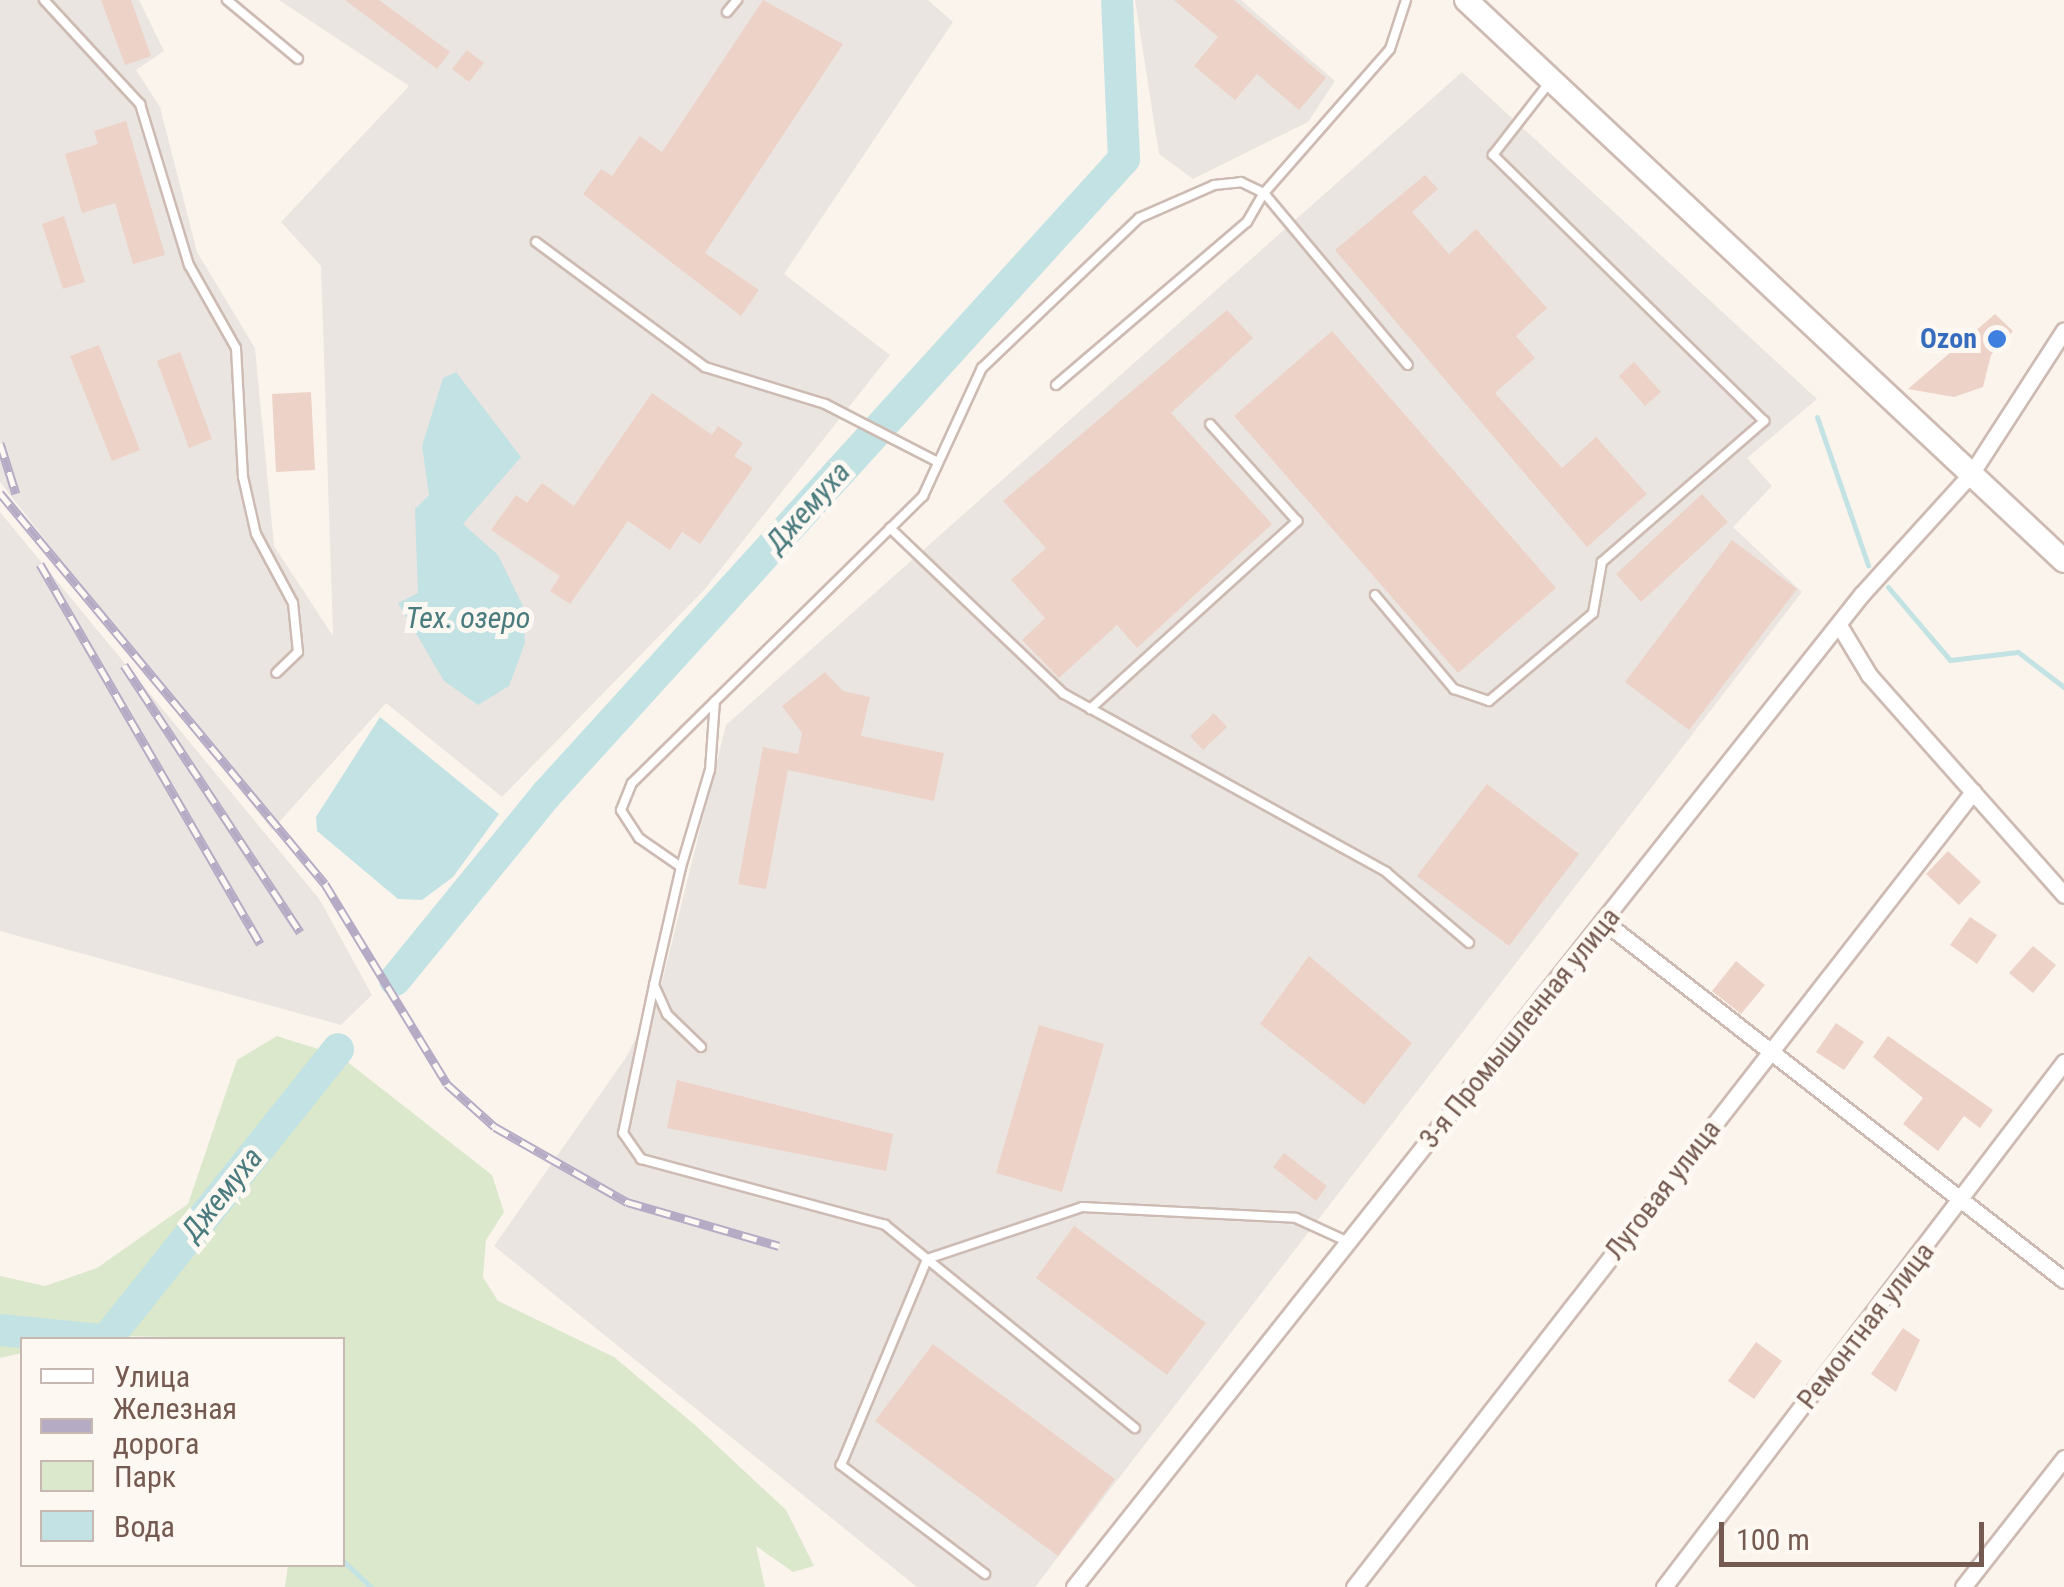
<!DOCTYPE html>
<meta charset="utf-8">
<style>
body{margin:0}
#map{position:relative;width:2064px;height:1587px;overflow:hidden;background:#fbf4ed;font-family:"Roboto Condensed",sans-serif}
div>[style]{position:absolute}
.industrial>*{inset:0;background:#ebe5e1}
.green>*{inset:0;background:#dbe8cc}
.water>*{inset:0;background:#c3e2e3}
.stream>*{height:5px;margin:-2.5px;padding:0 2.5px;transform-origin:2.5px;border-radius:2.5px;background:#c3e2e3}
.river>*{height:32px;margin:-16px;padding:0 16px;transform-origin:16px;border-radius:16px;background:#c3e2e3}
.building>*{inset:0;background:#edd2c7}
.roads{filter:drop-shadow(2px 0 #cdbbb3) drop-shadow(-2px 0 #cdbbb3) drop-shadow(0 2px #cdbbb3) drop-shadow(0 -2px #cdbbb3)}
.lane>*{height:8px;margin:-4px;padding:0 4px;transform-origin:4px;border-radius:4px;background:#fff}
.street>*{height:15px;margin:-7.5px;padding:0 7.5px;transform-origin:7.5px;border-radius:7.5px;background:#fff}
.secondary>*{height:22px;margin:-11px;padding:0 11px;transform-origin:11px;border-radius:11px;background:#fff}
.rail>*{height:9px;margin-top:-4.5px;transform-origin:0;background:repeating-linear-gradient(90deg,#fef8f3 0 15px,#b6abc5 0 30px);box-sizing:border-box;border-block:2px solid #b6abc5}
.dots>*{width:28px;height:28px;translate:-50% -50%;box-sizing:border-box;border:5px solid #fef8f3;border-radius:50%}
span{translate:-50% -50%;white-space:nowrap;text-align:center;line-height:1.15;-webkit-text-stroke:10px #fef8f3;paint-order:stroke}
.shop-label{font-size:28px;color:#366cbe;font-weight:700}
.right{translate:-100% -50%;text-align:right}
.street-label{font-size:28px;color:#745a51}
.water-label{font-size:30px;color:#4a7b7e;font-style:italic}
.legend{position:absolute;left:20px;top:1337px;width:325px;height:230px;box-sizing:border-box;background:#fef8f3;border:2px solid #c7b9b2;margin:0;padding:12px 18px;list-style:none;font-size:30px;color:#745a51}
.legend li{display:flex;align-items:center;gap:20px;height:50px}
.legend b{width:50px;border:2px solid #c7b9b2}
.scale{position:absolute;left:1719px;top:1522px;width:265px;height:45px;box-sizing:border-box;border:5px solid #745a51;border-top:0;padding-left:12px;font-size:30px;line-height:35px;white-space:nowrap;color:#745a51;-webkit-text-stroke:8px #fef8f3;paint-order:stroke}
</style>
<div id="map">
<div class="industrial">
<i style="clip-path:polygon(0 0,139px 0,164px 51px,136px 70px,160px 107px,197px 252px,255px 348px,274px 546px,333px 636px,321px 266px,281px 222px,409px 86px,279px 0,928px 0,953px 22px,784px 274px,890px 355px,705px 589px,502px 797px,386px 703px,272px 830px,0 482px)"></i>
<i style="clip-path:polygon(1135px 0,1241px 0,1335px 81px,1308px 122px,1193px 179px,1159px 154px)"></i>
<i style="clip-path:polygon(1462px 72px,1817px 399px,1747px 458px,1772px 486px,1733px 527px,1802px 592px,1035px 1587px,917px 1587px,494px 1246px,627px 1056px,661px 986px,726px 725px)"></i>
<i style="clip-path:polygon(0 512px,320px 900px,372px 995px,341px 1025px,0 931px)"></i>
</div>
<div class="green">
<i style="clip-path:polygon(277px 1036px,340px 1056px,492px 1175px,504px 1212px,486px 1240px,483px 1277px,498px 1301px,614px 1357px,695px 1425px,786px 1510px,814px 1566px,793px 1572px,756px 1546px,765px 1587px,285px 1587px,288px 1565px,342px 1564px,342px 1340px,51px 1335px,22px 1340px,22px 1353px,0 1358px,0 1276px,45px 1286px,97px 1268px,188px 1204px,237px 1060px)"></i>
</div>
<div class="water">
<i style="clip-path:polygon(456px 372px,521px 457px,463px 524px,498px 555px,523px 606px,525px 643px,509px 686px,478px 705px,444px 681px,398px 603px,418px 593px,415px 509px,429px 495px,422px 446px,443px 378px)"></i>
<i style="clip-path:polygon(380px 717px,499px 814px,453px 877px,422px 900px,398px 899px,317px 831px,316px 817px)"></i>
</div>
<div class="stream">
<i style="left:1817px;top:417px;width:157px;rotate:71deg"></i>
<i style="left:1888px;top:587px;width:96px;rotate:49.7deg"></i>
<i style="left:1950px;top:660px;width:68px;rotate:-6.7deg"></i>
<i style="left:2018px;top:652px;width:58px;rotate:37.3deg"></i>
<i style="left:342px;top:1560px;width:40px;rotate:43deg"></i>
</div>
<div class="river">
<i style="left:395px;top:980px;width:239px;rotate:-50.8deg"></i>
<i style="left:546px;top:795px;width:859px;rotate:-47.74deg"></i>
<i style="left:1124px;top:159px;width:159px;rotate:-92.5deg"></i>
<i style="left:0;top:1330px;width:102px;rotate:5.6deg"></i>
<i style="left:106px;top:1340px;width:372px;rotate:-51.4deg"></i>
</div>
<div class="building">
<i style="clip-path:polygon(101px 0,131px 0,151px 56px,125px 65px)"></i>
<i style="clip-path:polygon(345px 0,379px 0,450px 52px,437px 69px)"></i>
<i style="clip-path:polygon(763px 0,843px 44px,705px 253px,759px 290px,741px 316px,583px 194px,601px 169px,612px 176px,640px 136px,662px 152px)"></i>
<i style="clip-path:polygon(1174px 0,1234px 0,1326px 78px,1299px 110px,1257px 74px,1235px 100px,1194px 66px,1218px 37px)"></i>
<i style="clip-path:polygon(467px 50px,484px 63px,469px 82px,452px 69px)"></i>
<i style="clip-path:polygon(126px 121px,165px 255px,133px 264px,115px 203px,82px 213px,65px 154px,98px 144px,94px 131px)"></i>
<i style="clip-path:polygon(1425px 175px,1438px 189px,1412px 212px,1449px 254px,1476px 229px,1547px 308px,1516px 336px,1535px 358px,1495px 393px,1562px 468px,1596px 437px,1647px 494px,1587px 547px,1335px 250px)"></i>
<i style="clip-path:polygon(64px 216px,85px 282px,63px 289px,42px 224px)"></i>
<i style="clip-path:polygon(1227px 310px,1253px 338px,1171px 413px,1272px 524px,1137px 648px,1117px 625px,1059px 678px,1022px 640px,1045px 618px,1011px 580px,1046px 548px,1003px 501px)"></i>
<i style="clip-path:polygon(1995px 314px,2013px 331px,1991px 355px,1983px 387px,1954px 397px,1908px 389px)"></i>
<i style="clip-path:polygon(1332px 331px,1556px 588px,1458px 673px,1234px 416px)"></i>
<i style="clip-path:polygon(99px 345px,140px 450px,112px 461px,70px 356px)"></i>
<i style="clip-path:polygon(180px 352px,212px 439px,189px 448px,157px 361px)"></i>
<i style="clip-path:polygon(1634px 362px,1661px 392px,1645px 406px,1619px 376px)"></i>
<i style="clip-path:polygon(311px 392px,315px 470px,276px 472px,272px 394px)"></i>
<i style="clip-path:polygon(652px 393px,712px 435px,718px 426px,743px 443px,734px 456px,753px 468px,700px 544px,682px 532px,670px 550px,628px 521px,570px 604px,550px 591px,560px 576px,491px 530px,516px 495px,527px 503px,542px 483px,574px 506px)"></i>
<i style="clip-path:polygon(1702px 494px,1728px 522px,1641px 602px,1616px 574px)"></i>
<i style="clip-path:polygon(1732px 540px,1797px 589px,1689px 730px,1625px 682px)"></i>
<i style="clip-path:polygon(825px 672px,843px 691px,870px 697px,861px 736px,944px 753px,934px 801px,788px 770px,766px 889px,738px 884px,763px 747px,798px 754px,802px 733px,782px 706px)"></i>
<i style="clip-path:polygon(1214px 713px,1227px 727px,1203px 750px,1190px 736px)"></i>
<i style="clip-path:polygon(1487px 784px,1579px 854px,1509px 946px,1417px 876px)"></i>
<i style="clip-path:polygon(1948px 851px,1981px 882px,1959px 905px,1926px 874px)"></i>
<i style="clip-path:polygon(1970px 917px,1997px 935px,1977px 964px,1950px 945px)"></i>
<i style="clip-path:polygon(2033px 946px,2056px 965px,2033px 993px,2009px 973px)"></i>
<i style="clip-path:polygon(1309px 956px,1412px 1043px,1364px 1105px,1260px 1024px)"></i>
<i style="clip-path:polygon(1736px 961px,1765px 985px,1741px 1014px,1712px 991px)"></i>
<i style="clip-path:polygon(1836px 1023px,1864px 1042px,1844px 1070px,1816px 1052px)"></i>
<i style="clip-path:polygon(1039px 1025px,1104px 1044px,1062px 1192px,996px 1173px)"></i>
<i style="clip-path:polygon(1888px 1036px,1993px 1110px,1980px 1128px,1964px 1116px,1938px 1151px,1903px 1124px,1923px 1098px,1873px 1057px)"></i>
<i style="clip-path:polygon(677px 1080px,893px 1134px,886px 1171px,667px 1128px)"></i>
<i style="clip-path:polygon(1284px 1153px,1327px 1186px,1316px 1201px,1273px 1167px)"></i>
<i style="clip-path:polygon(1074px 1226px,1206px 1323px,1167px 1375px,1036px 1278px)"></i>
<i style="clip-path:polygon(1903px 1328px,1920px 1340px,1896px 1392px,1871px 1374px)"></i>
<i style="clip-path:polygon(1756px 1342px,1782px 1361px,1754px 1399px,1728px 1381px)"></i>
<i style="clip-path:polygon(933px 1344px,1115px 1479px,1058px 1556px,875px 1421px)"></i>
</div>
<div class="roads">
<div class="lane">
<i style="left:44px;top:0;width:142px;rotate:47.3deg"></i>
<i style="left:140px;top:104px;width:168px;rotate:73.1deg"></i>
<i style="left:189px;top:265px;width:95px;rotate:60.5deg"></i>
<i style="left:236px;top:348px;width:129px;rotate:86.9deg"></i>
<i style="left:243px;top:477px;width:58px;rotate:77.2deg"></i>
<i style="left:256px;top:534px;width:78px;rotate:61.8deg"></i>
<i style="left:293px;top:603px;width:49px;rotate:84.2deg"></i>
<i style="left:298px;top:652px;width:30px;rotate:136deg"></i>
<i style="left:227px;top:0;width:92px;rotate:39.7deg"></i>
<i style="left:727px;top:12px;width:16px;rotate:-50deg"></i>
<i style="left:536px;top:242px;width:210px;rotate:36.5deg"></i>
<i style="left:705px;top:367px;width:126px;rotate:17.1deg"></i>
<i style="left:825px;top:404px;width:125px;rotate:27.2deg"></i>
<i style="left:1056px;top:385px;width:251px;rotate:-40.5deg"></i>
<i style="left:1247px;top:222px;width:34px;rotate:-60deg"></i>
<i style="left:1264px;top:193px;width:224px;rotate:50.1deg"></i>
<i style="left:890px;top:528px;width:240px;rotate:43.7deg"></i>
<i style="left:1064px;top:694px;width:368px;rotate:28.9deg"></i>
<i style="left:1386px;top:872px;width:109px;rotate:40.5deg"></i>
<i style="left:1375px;top:595px;width:123px;rotate:50deg"></i>
<i style="left:1454px;top:689px;width:37px;rotate:19deg"></i>
<i style="left:1489px;top:701px;width:136px;rotate:-40.2deg"></i>
<i style="left:1593px;top:613px;width:52px;rotate:-80deg"></i>
<i style="left:1602px;top:562px;width:215px;rotate:-41deg"></i>
<i style="left:1764px;top:421px;width:380px;rotate:-135.5deg"></i>
<i style="left:1493px;top:155px;width:91px;rotate:-52.1deg"></i>
<i style="left:1090px;top:709px;width:280px;rotate:-42.2deg"></i>
<i style="left:1297px;top:521px;width:130px;rotate:-131.9deg"></i>
<i style="left:681px;top:867px;width:101px;rotate:-73.4deg"></i>
<i style="left:710px;top:770px;width:69px;rotate:-85.9deg"></i>
<i style="left:654px;top:985px;width:151px;rotate:101.8deg"></i>
<i style="left:623px;top:1133px;width:32px;rotate:55deg"></i>
<i style="left:641px;top:1159px;width:253px;rotate:15.1deg"></i>
<i style="left:885px;top:1225px;width:322px;rotate:39.1deg"></i>
<i style="left:701px;top:1047px;width:47px;rotate:-135.9deg"></i>
<i style="left:667px;top:1014px;width:32px;rotate:-114deg"></i>
<i style="left:654px;top:985px;width:121px;rotate:-77.1deg"></i>
<i style="left:681px;top:867px;width:51px;rotate:-145.4deg"></i>
<i style="left:639px;top:838px;width:33px;rotate:-123deg"></i>
<i style="left:621px;top:810px;width:29px;rotate:-68deg"></i>
<i style="left:632px;top:783px;width:409px;rotate:-44.6deg"></i>
<i style="left:923px;top:496px;width:141px;rotate:-65.3deg"></i>
<i style="left:982px;top:368px;width:217px;rotate:-43.7deg"></i>
<i style="left:1139px;top:218px;width:82px;rotate:-23.7deg"></i>
<i style="left:1214px;top:185px;width:27px;rotate:-6deg"></i>
<i style="left:1241px;top:182px;width:25px;rotate:26deg"></i>
<i style="left:1264px;top:193px;width:191px;rotate:-48.8deg"></i>
<i style="left:1390px;top:49px;width:52px;rotate:-71.9deg"></i>
<i style="left:985px;top:1574px;width:181px;rotate:-142.9deg"></i>
<i style="left:841px;top:1465px;width:223px;rotate:-67.3deg"></i>
<i style="left:927px;top:1259px;width:163px;rotate:-18.5deg"></i>
<i style="left:1082px;top:1207px;width:214px;rotate:2.9deg"></i>
<i style="left:1296px;top:1218px;width:55px;rotate:24.7deg"></i>
</div>
<div class="street">
<i style="left:1839px;top:625px;width:58px;rotate:59deg"></i>
<i style="left:1869px;top:675px;width:294px;rotate:48.4deg"></i>
<i style="left:1607px;top:924px;width:579px;rotate:37.92deg"></i>
<i style="left:1074px;top:1587px;width:1268px;rotate:-51.57deg"></i>
<i style="left:1862px;top:594px;width:162px;rotate:-47.8deg"></i>
<i style="left:1971px;top:474px;width:171px;rotate:-57.1deg"></i>
<i style="left:1354px;top:1587px;width:1008px;rotate:-52.1deg"></i>
<i style="left:1664px;top:1587px;width:660px;rotate:-52.7deg"></i>
<i style="left:1963px;top:1587px;width:164px;rotate:-51.9deg"></i>
</div>
<div class="secondary">
<i style="left:1466px;top:0;width:820px;rotate:43.17deg"></i>
</div>
</div>
<div class="rail">
<i style="left:0;top:443px;width:53px;rotate:72.6deg"></i>
<i style="left:0;top:493px;width:508px;rotate:50.27deg"></i>
<i style="left:325px;top:884px;width:234px;rotate:58.6deg"></i>
<i style="left:447px;top:1084px;width:64px;rotate:41.9deg"></i>
<i style="left:495px;top:1127px;width:152px;rotate:29.6deg"></i>
<i style="left:627px;top:1202px;width:158px;rotate:16.1deg"></i>
<i style="left:40px;top:564px;width:439px;rotate:59.9deg"></i>
<i style="left:124px;top:665px;width:320px;rotate:56.6deg"></i>
</div>
<div class="dots">
<i style="left:1997px;top:339px;background:#3f7fe0"></i>
</div>
<div class="shop-label">
<span class="right" style="left:1977px;top:339px">Ozon</span>
</div>
<div class="street-label">
<span style="left:1520px;top:1028px;rotate:-51deg">3-я Промышленная улица</span>
<span style="left:1663px;top:1190px;rotate:-52deg">Луговая улица</span>
<span style="left:1866px;top:1326px;rotate:-52deg">Ремонтная улица</span>
</div>
<div class="water-label">
<span style="left:808px;top:507px;rotate:-48deg">Джемуха</span>
<span style="left:468px;top:618px">Тех. озеро</span>
<span style="left:222px;top:1194px;rotate:-51deg">Джемуха</span>
</div>
<ul class="legend">
<li><b style="height:12px;background:#fff"></b>Улица</li>
<li><b style="height:12px;background:#b6abc5"></b>Железная дорога</li>
<li><b style="height:28px;background:#dbe8cc"></b>Парк</li>
<li><b style="height:28px;background:#c3e2e3"></b>Вода</li>
</ul>
<div class="scale">100 m</div>
</div>
